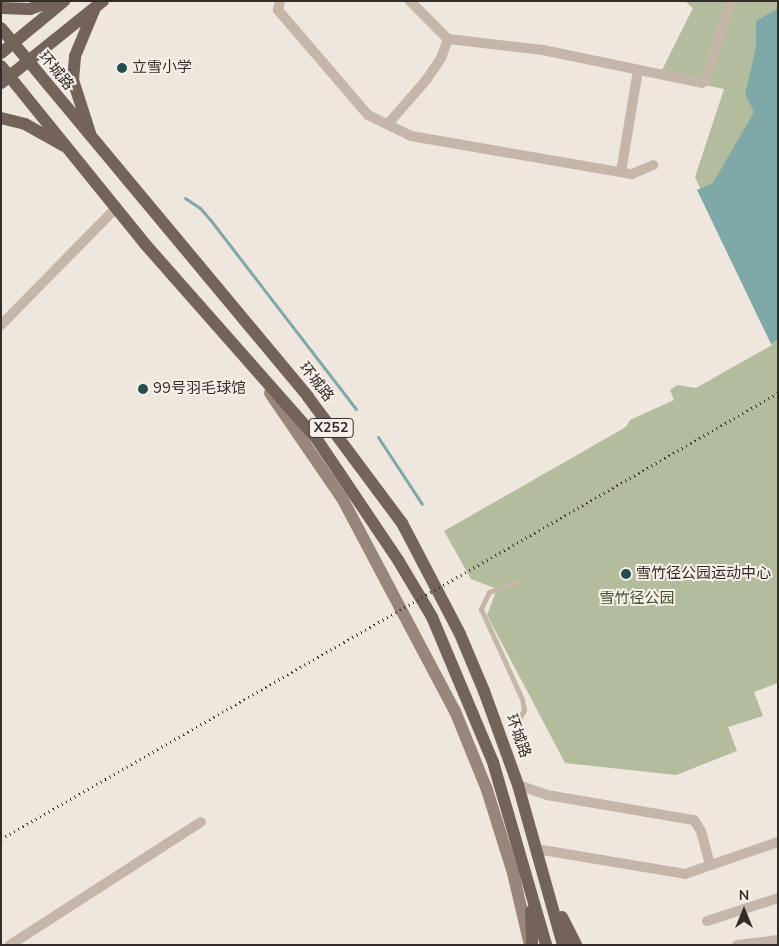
<!DOCTYPE html>
<meta charset="utf-8">
<style>
body{margin:0}
#map{position:relative;width:779px;height:946px;overflow:hidden;background:#efe6dd;font-family:"Nunito Sans","Noto Sans SC",sans-serif}
div>[style]{position:absolute}
.green>*{inset:0;background:#b3bd9e}
.water>*{inset:0;background:#7fa8a9}
.stream>*{height:3px;margin:-1.5px;padding:0 1.5px;transform-origin:1.5px;border-radius:1.5px;background:#7fa8a9}
.service>*{height:5px;margin:-2.5px;padding:0 2.5px;transform-origin:2.5px;border-radius:2.5px;background:#c6b6aa}
.minor>*{height:10px;margin:-5px;padding:0 5px;transform-origin:5px;border-radius:5px;background:#c6b6aa}
.secondary>*{height:12px;margin:-6px;padding:0 6px;transform-origin:6px;border-radius:6px;background:#99867b}
.primary>*{height:12px;margin:-6px;padding:0 6px;transform-origin:6px;border-radius:6px;background:#74635b}
.rail>*{height:3px;margin-top:-1.5px;transform-origin:0;background:repeating-linear-gradient(90deg,#342c29 0 1px,transparent 0 5px)}
.dots>*{width:14px;height:14px;translate:-50% -50%;box-sizing:border-box;border:2px solid #f7f0e8;border-radius:50%}
span{translate:-50% -50%;white-space:nowrap;text-align:center;line-height:1.15;-webkit-text-stroke:4px #f7f0e8;paint-order:stroke}
.shield-label span{padding:1px 4px;background:#f7f0e8;border:1px solid;border-radius:4px;-webkit-text-stroke-width:0}
.shield-label{font-size:14px;color:#342c29;font-weight:700}
.poi-label{font-size:15px;color:#342c29}
.left{translate:0 -50%;text-align:left}
.street-label{font-size:15px;color:#342c29}
.park-label{font-size:15px;color:#44502f}
.frame{position:absolute;inset:0;border:2px solid #342c29;pointer-events:none}
.north{position:absolute;left:719px;top:886px;width:50px;height:50px;-webkit-text-stroke:4px #f7f0e8;paint-order:stroke;rotate:0deg;font-size:14px;font-weight:700;line-height:20px;text-align:center;color:#342c29}
.north::after{content:'';display:block;margin:auto;width:18px;height:22px;background:#342c29;clip-path:polygon(50% 0,100% 100%,50% 72%,0 100%)}
</style>
<div id="map">
<div class="green">
<i style="clip-path:polygon(685px 1px,778px 1px,778px 683px,754px 692px,763px 716px,728px 727px,737px 751px,676px 775px,565px 763px,487px 615px,497px 589px,471px 579px,444px 531px,626px 427px,630px 420px,674px 400px,670px 390px,677px 385px,696px 388px,772px 345px,695px 177px,724px 89px,659px 76px,693px 8px)"></i>
</div>
<div class="water">
<i style="clip-path:polygon(778px 8px,778px 339px,771px 344px,697px 190px,713px 183px,754px 112px,745px 94px,756px 47px,756px 21px)"></i>
</div>
<div class="stream">
<i style="left:185px;top:198px;width:18px;rotate:34deg"></i>
<i style="left:200px;top:208px;width:18px;rotate:49deg"></i>
<i style="left:212px;top:222px;width:236px;rotate:52.4deg"></i>
<i style="left:378px;top:437px;width:80px;rotate:56.7deg"></i>
</div>
<div class="service">
<i style="left:519px;top:719px;width:10px;rotate:-61deg"></i>
<i style="left:524px;top:710px;width:11px;rotate:-100deg"></i>
<i style="left:522px;top:699px;width:99px;rotate:-114.5deg"></i>
<i style="left:481px;top:609px;width:19px;rotate:-65deg"></i>
<i style="left:489px;top:592px;width:32px;rotate:-20deg"></i>
</div>
<div class="minor">
<i style="left:280px;top:1px;width:9px;rotate:103deg"></i>
<i style="left:278px;top:10px;width:138px;rotate:49.4deg"></i>
<i style="left:368px;top:115px;width:48px;rotate:26deg"></i>
<i style="left:411px;top:136px;width:224px;rotate:9.8deg"></i>
<i style="left:632px;top:174px;width:23px;rotate:-23deg"></i>
<i style="left:410px;top:1px;width:54px;rotate:45deg"></i>
<i style="left:448px;top:39px;width:96px;rotate:6.6deg"></i>
<i style="left:543px;top:50px;width:162px;rotate:11.7deg"></i>
<i style="left:702px;top:83px;width:6px;rotate:-51deg"></i>
<i style="left:706px;top:78px;width:81px;rotate:-72deg"></i>
<i style="left:388px;top:124px;width:60px;rotate:-49.1deg"></i>
<i style="left:427px;top:79px;width:25px;rotate:-56deg"></i>
<i style="left:441px;top:58px;width:20px;rotate:-70deg"></i>
<i style="left:621px;top:172px;width:103px;rotate:-80.5deg"></i>
<i style="left:1px;top:325px;width:165px;rotate:-45.5deg"></i>
<i style="left:518px;top:785px;width:31px;rotate:19deg"></i>
<i style="left:547px;top:795px;width:149px;rotate:9.7deg"></i>
<i style="left:694px;top:820px;width:13px;rotate:58deg"></i>
<i style="left:701px;top:831px;width:35px;rotate:75deg"></i>
<i style="left:536px;top:849px;width:151px;rotate:9.5deg"></i>
<i style="left:685px;top:874px;width:98px;rotate:-19deg"></i>
<i style="left:707px;top:921px;width:75px;rotate:-17.9deg"></i>
<i style="left:10px;top:945px;width:227px;rotate:-32.8deg"></i>
<i style="left:737px;top:945px;width:41px;rotate:-7deg"></i>
</div>
<div class="secondary">
<i style="left:270px;top:393px;width:127px;rotate:55.6deg"></i>
<i style="left:342px;top:498px;width:241px;rotate:62.1deg"></i>
<i style="left:455px;top:711px;width:85px;rotate:67.9deg"></i>
<i style="left:487px;top:790px;width:87px;rotate:72.6deg"></i>
<i style="left:513px;top:873px;width:70px;rotate:76.8deg"></i>
</div>
<div class="primary">
<i style="left:1px;top:8px;width:29px;rotate:2deg"></i>
<i style="left:30px;top:9px;width:23px;rotate:-20deg"></i>
<i style="left:1px;top:28px;width:480px;rotate:50.2deg"></i>
<i style="left:308px;top:397px;width:157px;rotate:53.3deg"></i>
<i style="left:402px;top:523px;width:125px;rotate:62.4deg"></i>
<i style="left:460px;top:634px;width:62px;rotate:67.2deg"></i>
<i style="left:484px;top:691px;width:100px;rotate:70.1deg"></i>
<i style="left:518px;top:785px;width:166px;rotate:74.3deg"></i>
<i style="left:1px;top:53px;width:82px;rotate:-39.5deg"></i>
<i style="left:1px;top:66px;width:229px;rotate:51deg"></i>
<i style="left:145px;top:244px;width:259px;rotate:48.6deg"></i>
<i style="left:316px;top:438px;width:147px;rotate:56.1deg"></i>
<i style="left:398px;top:560px;width:66px;rotate:59.2deg"></i>
<i style="left:432px;top:617px;width:157px;rotate:67.2deg"></i>
<i style="left:493px;top:762px;width:191px;rotate:73.8deg"></i>
<i style="left:1px;top:83px;width:131px;rotate:-38.8deg"></i>
<i style="left:1px;top:118px;width:25px;rotate:14deg"></i>
<i style="left:25px;top:124px;width:45px;rotate:29.4deg"></i>
<i style="left:90px;top:133px;width:56px;rotate:-107.8deg"></i>
<i style="left:73px;top:80px;width:24px;rotate:-85deg"></i>
<i style="left:75px;top:56px;width:52px;rotate:-67.4deg"></i>
<i style="left:531px;top:911px;width:34px;rotate:88deg"></i>
<i style="left:562px;top:917px;width:31px;rotate:63deg"></i>
</div>
<div class="rail">
<i style="left:1px;top:839px;width:896px;rotate:-29.86deg"></i>
</div>
<div class="dots">
<i style="left:122px;top:68px;background:#234f51"></i>
<i style="left:143px;top:389px;background:#234f51"></i>
<i style="left:626px;top:574px;background:#234f51"></i>
</div>
<div class="shield-label">
<span style="left:331px;top:428px">X252</span>
</div>
<div class="poi-label">
<span class="left" style="left:132px;top:68px">立雪小学</span>
<span class="left" style="left:153px;top:389px">99号羽毛球馆</span>
<span class="left" style="left:636px;top:574px">雪竹径公园运动中心</span>
</div>
<div class="street-label">
<span style="left:56px;top:71px;rotate:50deg">环城路</span>
<span style="left:316px;top:382px;rotate:52deg">环城路</span>
<span style="left:518px;top:736px;rotate:70deg">环城路</span>
</div>
<div class="park-label">
<span style="left:637px;top:599px">雪竹径公园</span>
</div>
<div class="frame"></div>
<div class="north">N</div>
</div>
